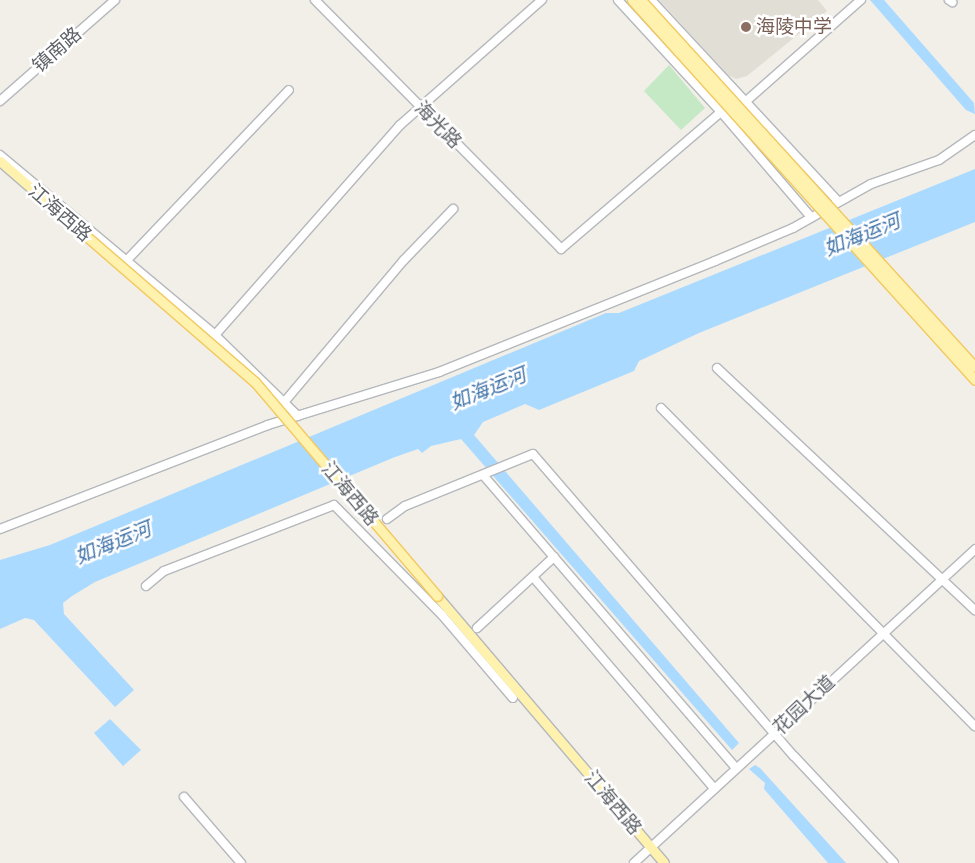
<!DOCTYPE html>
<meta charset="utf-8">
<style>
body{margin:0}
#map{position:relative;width:975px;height:863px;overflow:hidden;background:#f1efe8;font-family:Figtree,"Noto Sans SC",sans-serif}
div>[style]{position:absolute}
.education>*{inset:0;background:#e1ded6}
.green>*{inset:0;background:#c5e8c5}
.water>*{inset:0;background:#aadaff}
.roads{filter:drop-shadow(1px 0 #b5b8bc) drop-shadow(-1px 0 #b5b8bc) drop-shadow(0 1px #b5b8bc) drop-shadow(0 -1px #b5b8bc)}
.minor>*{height:8px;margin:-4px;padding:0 4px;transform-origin:4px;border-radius:4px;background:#fff}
.major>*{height:9px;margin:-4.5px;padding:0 4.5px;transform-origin:4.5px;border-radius:4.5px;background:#fff2af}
.bridges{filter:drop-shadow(1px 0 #f2c960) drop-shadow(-1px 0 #f2c960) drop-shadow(0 1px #f2c960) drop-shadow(0 -1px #f2c960)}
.major-bridge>*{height:9px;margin:-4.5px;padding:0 4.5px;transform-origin:4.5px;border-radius:4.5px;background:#fff2af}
.dots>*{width:14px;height:14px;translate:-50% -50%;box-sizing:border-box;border:2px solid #fff;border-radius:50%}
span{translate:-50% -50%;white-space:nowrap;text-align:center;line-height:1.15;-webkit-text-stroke:5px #fff;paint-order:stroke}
.education-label{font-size:19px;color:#785e54}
.left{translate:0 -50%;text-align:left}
.street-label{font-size:19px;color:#5f6368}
.water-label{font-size:20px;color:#4174aa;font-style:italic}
</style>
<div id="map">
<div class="education">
<i style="clip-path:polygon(659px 0,818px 0,827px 11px,747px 76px,736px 79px,728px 75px)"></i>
</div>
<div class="green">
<i style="clip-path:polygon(669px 65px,705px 108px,681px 130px,644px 91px)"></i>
</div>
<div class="water">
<i style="clip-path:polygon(870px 0,884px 0,974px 103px,975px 114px,966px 110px)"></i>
<i style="clip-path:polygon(975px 169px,975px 222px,699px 333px,639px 361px,634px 371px,539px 410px,525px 404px,483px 422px,474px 435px,739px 743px,732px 750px,461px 439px,431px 446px,422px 453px,418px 449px,395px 457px,95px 582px,72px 596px,63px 603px,64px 614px,134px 690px,115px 707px,34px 620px,25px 618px,0 629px,0 560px,50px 545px,606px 313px,619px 313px)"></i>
<i style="clip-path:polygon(110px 719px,141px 750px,123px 766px,94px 733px)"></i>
<i style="clip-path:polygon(755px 765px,760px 768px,846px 863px,828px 863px,764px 789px,765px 783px,749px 769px)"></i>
</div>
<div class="roads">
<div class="minor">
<i style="left:315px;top:0;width:350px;rotate:45.3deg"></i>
<i style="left:561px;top:249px;width:211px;rotate:-40.6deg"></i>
<i style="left:721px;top:112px;width:25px;rotate:-21deg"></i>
<i style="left:744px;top:103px;width:156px;rotate:-41.4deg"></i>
<i style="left:618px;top:0;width:152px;rotate:47.4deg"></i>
<i style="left:721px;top:112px;width:138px;rotate:49.4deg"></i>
<i style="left:651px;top:0;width:273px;rotate:47.1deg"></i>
<i style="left:949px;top:0;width:4px;rotate:34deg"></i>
<i style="left:0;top:101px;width:153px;rotate:-41.3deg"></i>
<i style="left:0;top:155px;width:280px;rotate:39.9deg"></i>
<i style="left:215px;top:335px;width:116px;rotate:44.3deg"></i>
<i style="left:128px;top:259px;width:233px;rotate:-46.4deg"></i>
<i style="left:215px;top:335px;width:280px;rotate:-48.6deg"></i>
<i style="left:400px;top:125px;width:189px;rotate:-41.4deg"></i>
<i style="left:717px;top:368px;width:354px;rotate:43.2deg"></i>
<i style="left:286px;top:400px;width:183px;rotate:-49.9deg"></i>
<i style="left:404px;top:260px;width:71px;rotate:-46.1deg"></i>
<i style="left:661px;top:408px;width:447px;rotate:45.4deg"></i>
<i style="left:483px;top:475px;width:387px;rotate:49.2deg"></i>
<i style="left:387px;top:519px;width:22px;rotate:-36deg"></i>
<i style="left:405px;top:506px;width:138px;rotate:-22.1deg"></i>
<i style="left:533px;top:454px;width:399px;rotate:49.2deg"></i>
<i style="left:794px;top:756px;width:146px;rotate:46.9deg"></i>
<i style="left:0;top:529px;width:287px;rotate:-21.2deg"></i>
<i style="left:268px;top:425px;width:179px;rotate:-17.2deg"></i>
<i style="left:439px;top:372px;width:297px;rotate:-21.9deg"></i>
<i style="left:715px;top:261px;width:85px;rotate:-22.9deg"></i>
<i style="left:793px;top:228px;width:90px;rotate:-29.4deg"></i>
<i style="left:871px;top:184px;width:72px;rotate:-19.4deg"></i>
<i style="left:939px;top:160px;width:44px;rotate:-34.8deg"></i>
<i style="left:533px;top:577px;width:278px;rotate:49.4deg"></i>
<i style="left:146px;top:586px;width:23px;rotate:-40deg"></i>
<i style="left:164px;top:571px;width:182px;rotate:-21.2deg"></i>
<i style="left:334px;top:505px;width:154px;rotate:45.5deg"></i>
<i style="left:442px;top:615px;width:109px;rotate:49.5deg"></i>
<i style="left:477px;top:628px;width:105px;rotate:-42.7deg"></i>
<i style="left:184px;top:797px;width:87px;rotate:49.2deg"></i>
<i style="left:634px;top:863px;width:464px;rotate:-42.6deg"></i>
</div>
<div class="major">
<i style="left:0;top:161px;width:91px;rotate:41deg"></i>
<i style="left:437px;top:596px;width:350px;rotate:49.6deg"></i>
</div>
</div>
<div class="bridges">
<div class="major-bridge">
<i style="left:632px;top:0;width:512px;rotate:47.93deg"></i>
<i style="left:641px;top:0;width:496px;rotate:47.7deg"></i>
<i style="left:69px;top:221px;width:246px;rotate:40.9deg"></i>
<i style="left:255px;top:382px;width:281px;rotate:49.6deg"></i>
</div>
</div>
<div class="dots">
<i style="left:746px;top:27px;background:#8d6e63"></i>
</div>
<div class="education-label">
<span class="left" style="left:756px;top:27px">海陵中学</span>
</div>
<div class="street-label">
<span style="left:57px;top:50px;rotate:-41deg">镇南路</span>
<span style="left:438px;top:125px;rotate:45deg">海光路</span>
<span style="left:60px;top:213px;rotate:41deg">江海西路</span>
<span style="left:350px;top:494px;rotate:50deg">江海西路</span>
<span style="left:804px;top:705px;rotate:-43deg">花园大道</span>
<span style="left:613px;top:803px;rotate:50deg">江海西路</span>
</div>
<div class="water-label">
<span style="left:862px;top:235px;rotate:-22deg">如海运河</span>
<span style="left:488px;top:389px;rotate:-22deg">如海运河</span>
<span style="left:113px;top:543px;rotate:-22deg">如海运河</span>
</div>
</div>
